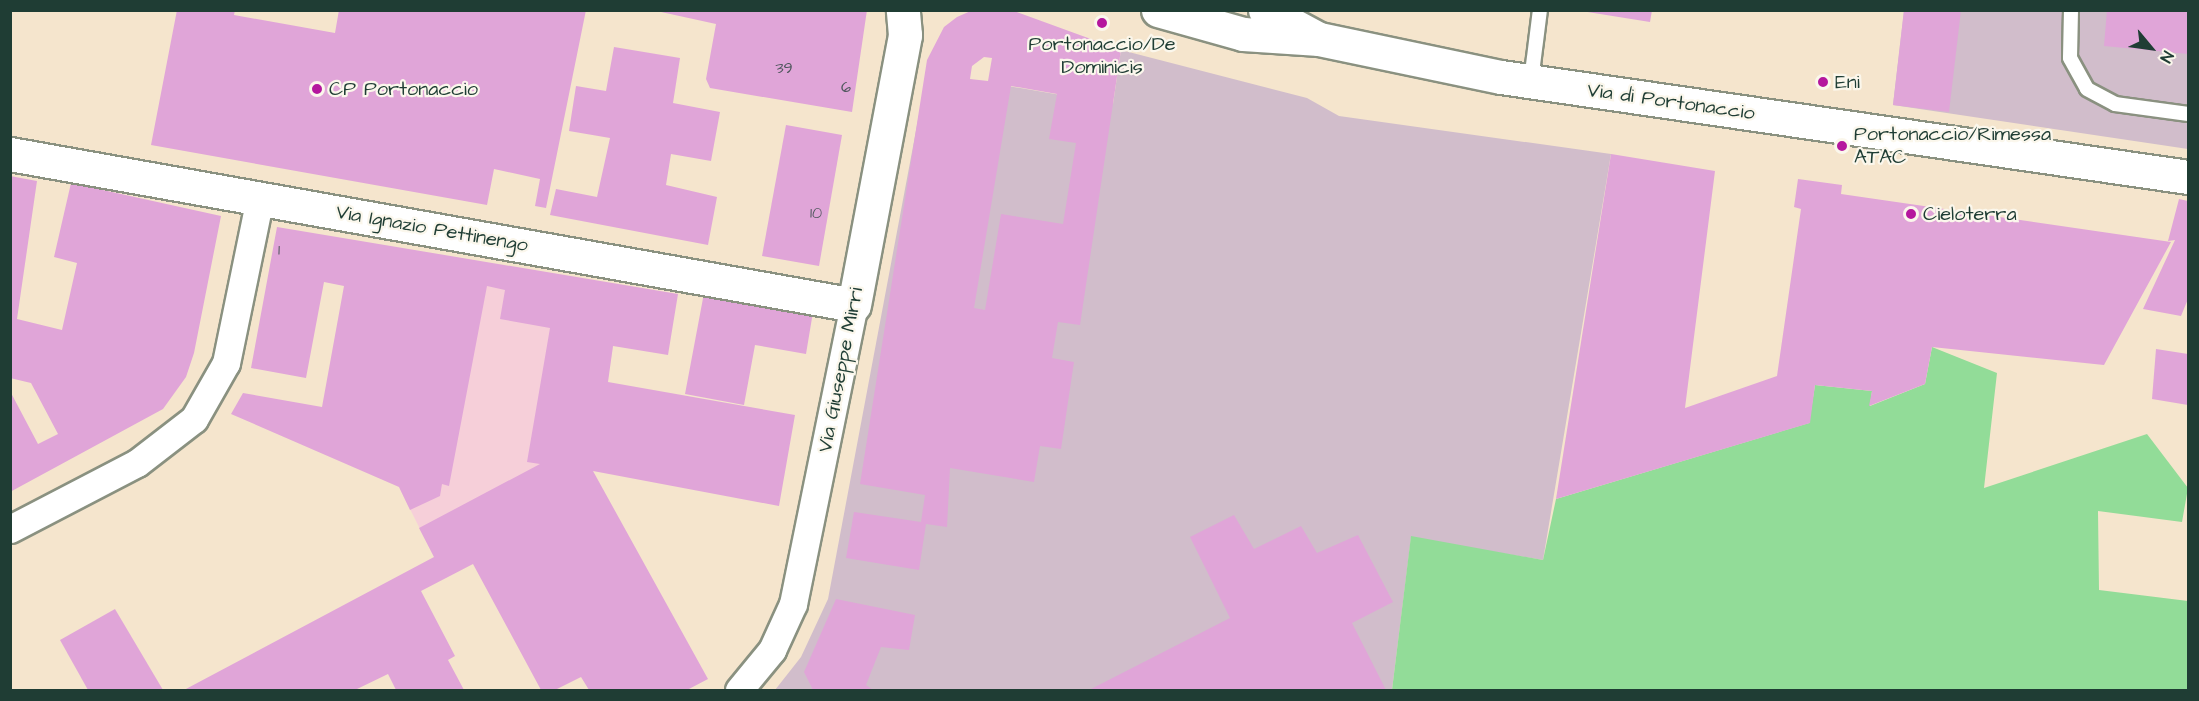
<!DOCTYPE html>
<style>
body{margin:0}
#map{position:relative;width:2199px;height:701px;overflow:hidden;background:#f5e5cd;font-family:"Architects Daughter",sans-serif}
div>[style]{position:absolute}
.built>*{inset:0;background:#f6cfd9}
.industrial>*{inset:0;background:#d1bdcb}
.green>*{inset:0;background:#92dc98}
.building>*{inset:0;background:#e0a5d8}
.roads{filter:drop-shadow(2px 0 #8a9180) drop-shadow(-2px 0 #8a9180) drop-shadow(0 2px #8a9180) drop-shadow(0 -2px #8a9180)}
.lane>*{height:14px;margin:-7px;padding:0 7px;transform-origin:7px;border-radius:7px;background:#fff}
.street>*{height:27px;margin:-13.5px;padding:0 13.5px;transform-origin:13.5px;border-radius:13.5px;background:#fff}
.secondary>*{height:33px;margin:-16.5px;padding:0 16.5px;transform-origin:16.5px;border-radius:16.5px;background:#fff}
.dots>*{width:16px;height:16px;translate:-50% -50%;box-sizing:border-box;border:3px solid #fbf7ec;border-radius:50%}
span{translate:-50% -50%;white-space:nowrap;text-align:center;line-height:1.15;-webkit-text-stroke:4.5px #fbf7ec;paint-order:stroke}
.number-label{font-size:16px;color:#4f575d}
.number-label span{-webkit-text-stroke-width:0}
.poi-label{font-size:20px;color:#1f3d34}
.left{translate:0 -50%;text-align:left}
.street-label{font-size:20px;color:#1f3d34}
.frame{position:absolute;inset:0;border:12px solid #1f3d34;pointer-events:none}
.north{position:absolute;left:2121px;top:18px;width:60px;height:60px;-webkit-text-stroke:4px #fbf7ec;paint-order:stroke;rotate:119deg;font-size:16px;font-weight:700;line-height:24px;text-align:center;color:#1f3d34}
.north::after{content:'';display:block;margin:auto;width:21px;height:27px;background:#1f3d34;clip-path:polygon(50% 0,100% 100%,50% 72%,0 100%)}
</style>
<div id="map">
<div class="built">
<i style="clip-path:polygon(442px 256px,613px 346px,593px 471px,434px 557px,399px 487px)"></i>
</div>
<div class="industrial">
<i style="clip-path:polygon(1904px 11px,2188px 11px,2188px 149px,1893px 105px)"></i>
<i style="clip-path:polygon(1121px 50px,1307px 98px,1339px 116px,1611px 154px,1543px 560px,1411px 538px,1392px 690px,775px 690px,801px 657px,828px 599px,927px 72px,1113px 104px)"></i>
</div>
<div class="green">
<i style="clip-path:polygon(1932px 347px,1997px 373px,1984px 488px,2147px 434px,2188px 488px,2182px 522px,2098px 511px,2099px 590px,2188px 601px,2188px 690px,1392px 690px,1411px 536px,1543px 560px,1556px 499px,1809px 423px,1815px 385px,1872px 391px,1870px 406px,1925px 384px)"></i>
</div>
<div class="building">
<i style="clip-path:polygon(177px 10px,235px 10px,234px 15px,335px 33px,339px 10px,586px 10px,546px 208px,535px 206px,540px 179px,494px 169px,487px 205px,151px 145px)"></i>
<i style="clip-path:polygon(652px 10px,867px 10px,852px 112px,710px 88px,706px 79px,716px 24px)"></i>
<i style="clip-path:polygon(evenodd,1011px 10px,1121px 50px,1080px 325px,1058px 322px,1052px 358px,1074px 362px,1061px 449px,1040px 446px,1034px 482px,950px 468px,947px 527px,926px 524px,919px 570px,846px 558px,854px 512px,921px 522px,925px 495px,860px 484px,927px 60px,944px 27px,957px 17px,973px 10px,1011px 10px,984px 57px,992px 58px,988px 81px,970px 79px,972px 66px,984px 57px,1011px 10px,1011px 86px,1057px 94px,1049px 139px,1076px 143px,1063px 224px,1001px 214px,985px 310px,974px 308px,1011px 86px)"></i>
<i style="clip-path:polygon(1575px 10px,1652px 10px,1650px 22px)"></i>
<i style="clip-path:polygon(1904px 10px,1961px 10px,1949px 112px,1893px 105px)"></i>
<i style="clip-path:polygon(2107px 10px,2188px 10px,2188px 54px,2104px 46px)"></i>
<i style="clip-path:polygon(614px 47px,680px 58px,673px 103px,720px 112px,711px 161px,671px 154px,666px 185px,717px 197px,708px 245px,550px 215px,556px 189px,597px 197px,610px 138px,569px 131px,576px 86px,606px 91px)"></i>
<i style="clip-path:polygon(786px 125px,842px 135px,819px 266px,762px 256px)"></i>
<i style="clip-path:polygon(1611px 154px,1715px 171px,1685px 408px,1777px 376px,1801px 209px,1794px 207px,1798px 179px,1842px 185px,1841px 194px,2171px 242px,2104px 365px,1932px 347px,1925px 384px,1869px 406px,1872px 391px,1815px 385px,1810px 423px,1556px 499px)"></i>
<i style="clip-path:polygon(10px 176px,37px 181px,17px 319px,62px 330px,77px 263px,54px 257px,71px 183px,221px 216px,194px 353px,186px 377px,163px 409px,10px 492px,10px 391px,38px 444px,58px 434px,31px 383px,10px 378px)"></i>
<i style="clip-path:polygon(2179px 199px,2188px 201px,2188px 299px,2181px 316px,2143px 309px,2175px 240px,2168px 241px)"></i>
<i style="clip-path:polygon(277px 227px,678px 294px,668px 355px,613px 346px,608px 382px,795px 415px,779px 506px,593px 471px,708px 679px,687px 690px,589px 690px,581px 677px,555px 690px,541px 690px,473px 564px,421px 591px,455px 656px,448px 660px,464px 690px,396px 690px,388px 674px,355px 690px,184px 690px,434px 557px,419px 528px,540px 464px,527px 462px,550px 328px,500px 319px,505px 290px,487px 286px,449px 486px,442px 484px,440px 496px,410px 510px,399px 487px,231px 414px,243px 393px,322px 407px,344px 286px,324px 282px,306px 378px,251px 368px)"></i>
<i style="clip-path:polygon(704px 293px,813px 312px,806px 354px,755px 345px,744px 405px,685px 394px)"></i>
<i style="clip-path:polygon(2156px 349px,2188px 354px,2188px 405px,2152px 399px)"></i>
<i style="clip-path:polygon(1234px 515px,1254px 549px,1301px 526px,1317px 553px,1358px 535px,1393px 602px,1352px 623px,1386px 690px,1089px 690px,1230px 618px,1190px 537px)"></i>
<i style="clip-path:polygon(836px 599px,915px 615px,909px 650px,881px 647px,866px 685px,873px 690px,813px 690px,804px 672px)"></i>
<i style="clip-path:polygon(115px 609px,163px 690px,88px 690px,60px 640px)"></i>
</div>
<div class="roads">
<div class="lane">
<i style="left:2071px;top:10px;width:48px;rotate:91.2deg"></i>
<i style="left:2070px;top:58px;width:35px;rotate:61deg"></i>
<i style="left:2087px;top:89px;width:32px;rotate:28deg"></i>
<i style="left:2115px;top:104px;width:74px;rotate:7.8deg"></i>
<i style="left:1531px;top:81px;width:72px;rotate:-82.8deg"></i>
</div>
<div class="street">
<i style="left:10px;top:529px;width:143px;rotate:-27.5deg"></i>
<i style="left:137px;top:463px;width:72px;rotate:-37.7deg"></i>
<i style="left:194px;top:419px;width:64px;rotate:-60.3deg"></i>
<i style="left:226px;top:363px;width:168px;rotate:-78.4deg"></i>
<i style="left:739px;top:690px;width:52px;rotate:-50.5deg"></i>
<i style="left:772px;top:650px;width:51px;rotate:-65.5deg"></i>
<i style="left:793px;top:604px;width:305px;rotate:-78.5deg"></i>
</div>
<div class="secondary">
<i style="left:1158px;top:10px;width:88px;rotate:15.8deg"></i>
<i style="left:1243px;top:34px;width:76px;rotate:3.8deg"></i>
<i style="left:1319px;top:39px;width:186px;rotate:11.8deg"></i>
<i style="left:1501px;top:77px;width:694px;rotate:8.28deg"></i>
<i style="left:1265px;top:10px;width:57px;rotate:28.4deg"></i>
<i style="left:10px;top:154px;width:857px;rotate:10.14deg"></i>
<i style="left:854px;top:305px;width:275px;rotate:-79.3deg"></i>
<i style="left:905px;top:35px;width:25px;rotate:-95deg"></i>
</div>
</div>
<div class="dots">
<i style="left:1102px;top:23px;background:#b5179e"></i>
<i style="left:1823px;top:82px;background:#b5179e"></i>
<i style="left:317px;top:89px;background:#b5179e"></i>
<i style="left:1842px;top:146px;background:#b5179e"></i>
<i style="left:1911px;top:214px;background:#b5179e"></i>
</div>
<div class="number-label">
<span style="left:784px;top:68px">39</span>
<span style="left:846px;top:87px">6</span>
<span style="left:816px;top:213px">10</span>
<span style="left:279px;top:250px">1</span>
</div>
<div class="poi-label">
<span style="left:1102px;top:56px">Portonaccio/De<br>Dominicis</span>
<span class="left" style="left:1835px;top:82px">Eni</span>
<span class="left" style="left:329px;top:89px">CP Portonaccio</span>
<span class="left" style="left:1854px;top:146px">Portonaccio/Rimessa<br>ATAC</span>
<span class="left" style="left:1923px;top:214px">Cieloterra</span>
</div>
<div class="street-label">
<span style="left:1671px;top:102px;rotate:8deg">Via di Portonaccio</span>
<span style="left:432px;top:229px;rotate:10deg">Via Ignazio Pettinengo</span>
<span style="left:841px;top:370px;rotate:-79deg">Via Giuseppe Mirri</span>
</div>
<div class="frame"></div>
<div class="north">N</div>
</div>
